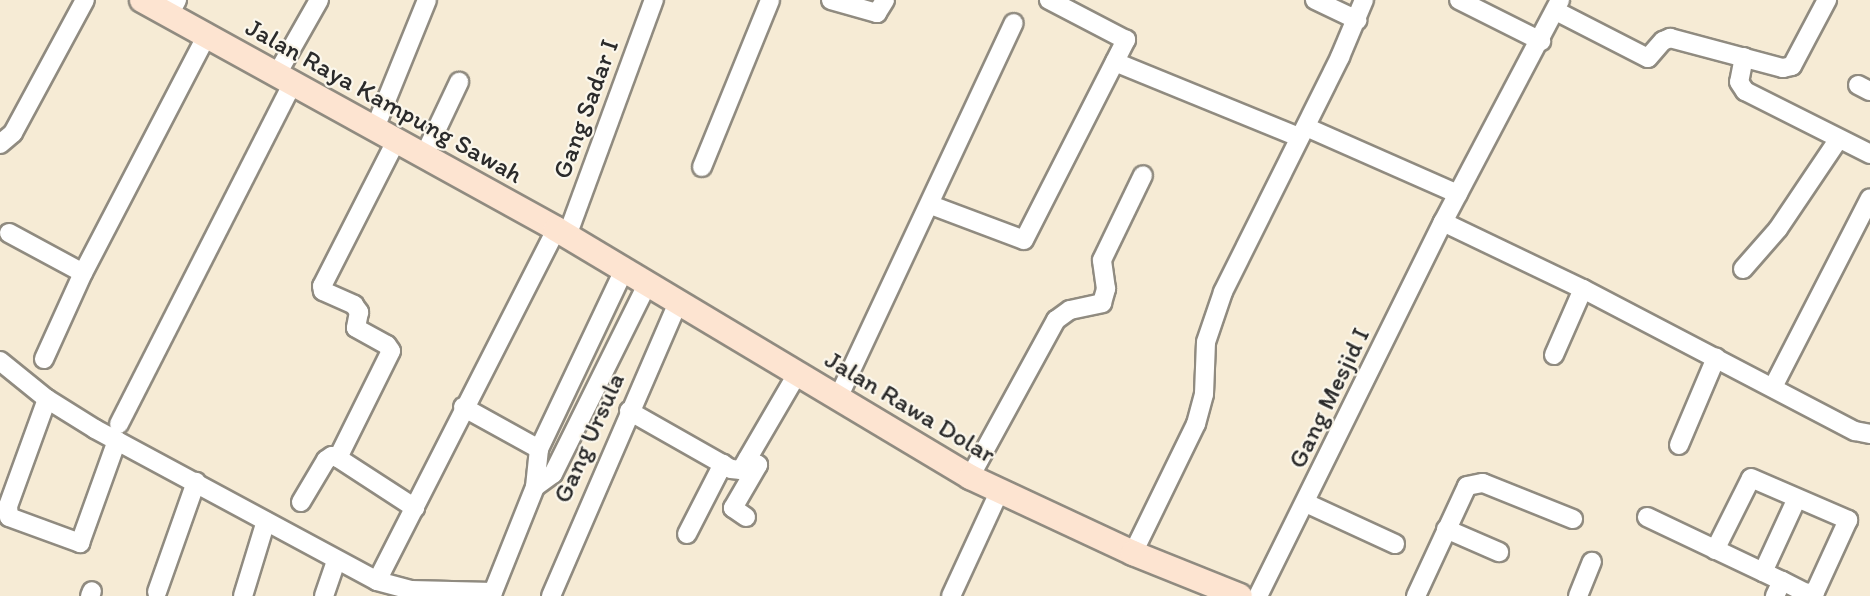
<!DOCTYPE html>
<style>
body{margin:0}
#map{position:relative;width:1870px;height:596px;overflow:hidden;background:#f6ebd5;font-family:Itim,sans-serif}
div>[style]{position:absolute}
.roads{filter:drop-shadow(2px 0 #908b80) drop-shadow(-2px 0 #908b80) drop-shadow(0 2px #908b80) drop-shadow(0 -2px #908b80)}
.street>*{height:18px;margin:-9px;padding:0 9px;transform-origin:9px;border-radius:9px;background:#fff}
.secondary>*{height:24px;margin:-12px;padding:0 12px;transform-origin:12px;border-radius:12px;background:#fde4d1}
span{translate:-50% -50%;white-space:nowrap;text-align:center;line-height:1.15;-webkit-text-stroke:4.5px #fbf7ec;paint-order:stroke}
.street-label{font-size:26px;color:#2b2b2b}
</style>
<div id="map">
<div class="roads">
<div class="street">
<i style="left:831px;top:0;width:48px;rotate:15.8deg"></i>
<i style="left:877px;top:13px;width:15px;rotate:-58deg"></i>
<i style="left:1315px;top:0;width:47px;rotate:25.5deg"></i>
<i style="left:1459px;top:0;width:92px;rotate:26.6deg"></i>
<i style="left:1556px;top:11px;width:103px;rotate:27.1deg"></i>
<i style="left:1648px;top:58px;width:23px;rotate:-49deg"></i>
<i style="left:1663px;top:41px;width:8px;rotate:-23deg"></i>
<i style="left:1670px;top:38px;width:117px;rotate:14.9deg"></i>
<i style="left:1783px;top:68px;width:9px;rotate:-13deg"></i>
<i style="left:1792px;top:66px;width:75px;rotate:-62.1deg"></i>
<i style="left:169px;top:15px;width:17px;rotate:-62deg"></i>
<i style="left:1744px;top:57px;width:25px;rotate:101deg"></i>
<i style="left:1739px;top:82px;width:11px;rotate:56deg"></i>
<i style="left:1745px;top:91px;width:140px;rotate:26.7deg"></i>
<i style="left:1115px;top:62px;width:199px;rotate:22.2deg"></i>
<i style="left:277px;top:74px;width:85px;rotate:-60.4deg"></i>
<i style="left:1858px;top:85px;width:13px;rotate:27deg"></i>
<i style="left:1306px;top:127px;width:166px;rotate:23.8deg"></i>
<i style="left:375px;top:128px;width:138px;rotate:-67.9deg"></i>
<i style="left:397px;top:139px;width:165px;rotate:117deg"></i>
<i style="left:322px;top:286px;width:5px;rotate:79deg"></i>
<i style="left:323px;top:291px;width:34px;rotate:24deg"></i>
<i style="left:354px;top:305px;width:9px;rotate:54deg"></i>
<i style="left:359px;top:312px;width:16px;rotate:101deg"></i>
<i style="left:356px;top:328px;width:35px;rotate:29deg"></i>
<i style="left:387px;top:345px;width:7px;rotate:56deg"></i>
<i style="left:391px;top:351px;width:119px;rotate:116.4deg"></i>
<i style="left:338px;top:458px;width:92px;rotate:33deg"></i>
<i style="left:0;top:144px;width:17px;rotate:-40deg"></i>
<i style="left:13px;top:133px;width:151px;rotate:-61.6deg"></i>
<i style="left:425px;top:154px;width:80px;rotate:-64.7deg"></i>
<i style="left:702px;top:167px;width:180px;rotate:-67.8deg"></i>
<i style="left:931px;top:205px;width:99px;rotate:20.6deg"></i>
<i style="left:1024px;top:240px;width:225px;rotate:-63deg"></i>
<i style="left:1126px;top:40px;width:87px;rotate:-152.5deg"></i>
<i style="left:1443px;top:222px;width:155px;rotate:25.6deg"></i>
<i style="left:1583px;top:289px;width:307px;rotate:27.6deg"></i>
<i style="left:1855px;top:431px;width:15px;rotate:11deg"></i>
<i style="left:9px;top:233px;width:84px;rotate:28.4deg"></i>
<i style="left:567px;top:236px;width:252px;rotate:-69.8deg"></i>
<i style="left:1743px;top:269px;width:53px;rotate:-48.8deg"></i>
<i style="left:1778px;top:229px;width:107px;rotate:-56deg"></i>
<i style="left:1554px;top:355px;width:72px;rotate:-66.3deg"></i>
<i style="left:44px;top:359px;width:94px;rotate:-65.6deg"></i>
<i style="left:83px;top:273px;width:268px;rotate:-62.5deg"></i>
<i style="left:0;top:361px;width:60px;rotate:39deg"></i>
<i style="left:47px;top:399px;width:57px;rotate:32deg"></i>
<i style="left:95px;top:429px;width:320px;rotate:28.3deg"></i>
<i style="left:377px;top:581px;width:35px;rotate:15deg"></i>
<i style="left:411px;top:590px;width:82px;rotate:1.4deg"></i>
<i style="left:493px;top:592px;width:113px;rotate:-68.2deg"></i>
<i style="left:535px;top:487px;width:38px;rotate:-84deg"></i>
<i style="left:539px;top:449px;width:198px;rotate:-64.6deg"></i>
<i style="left:1773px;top:387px;width:212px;rotate:-62.8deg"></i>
<i style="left:838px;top:398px;width:414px;rotate:-64.9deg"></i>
<i style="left:47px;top:399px;width:114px;rotate:110deg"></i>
<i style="left:8px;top:506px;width:11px;rotate:85deg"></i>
<i style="left:9px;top:517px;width:76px;rotate:20.1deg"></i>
<i style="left:80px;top:543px;width:109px;rotate:-70.2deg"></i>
<i style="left:463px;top:407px;width:87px;rotate:28.9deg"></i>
<i style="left:629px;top:411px;width:117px;rotate:29.6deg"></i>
<i style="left:731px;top:469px;width:10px;rotate:6deg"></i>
<i style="left:741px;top:470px;width:111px;rotate:-59.7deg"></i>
<i style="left:119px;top:424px;width:384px;rotate:-63deg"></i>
<i style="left:1679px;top:445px;width:95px;rotate:-67deg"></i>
<i style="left:970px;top:477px;width:179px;rotate:-61.3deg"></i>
<i style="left:1056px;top:320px;width:17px;rotate:-36deg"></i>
<i style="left:1070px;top:310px;width:33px;rotate:-12deg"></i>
<i style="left:1102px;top:303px;width:15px;rotate:-74deg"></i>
<i style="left:1106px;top:289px;width:29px;rotate:-98deg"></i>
<i style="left:1102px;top:260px;width:94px;rotate:-64.2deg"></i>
<i style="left:535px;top:487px;width:22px;rotate:-36deg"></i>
<i style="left:553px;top:474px;width:213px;rotate:-63.6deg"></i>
<i style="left:301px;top:502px;width:49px;rotate:-59.2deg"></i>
<i style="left:326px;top:460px;width:7px;rotate:-34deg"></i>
<i style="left:332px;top:456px;width:6px;rotate:18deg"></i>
<i style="left:1306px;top:503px;width:98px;rotate:24.7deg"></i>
<i style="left:746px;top:517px;width:16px;rotate:-145deg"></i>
<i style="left:733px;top:508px;width:50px;rotate:-59.8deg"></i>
<i style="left:758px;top:465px;width:12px;rotate:-149deg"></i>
<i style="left:1647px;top:517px;width:149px;rotate:25.4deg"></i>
<i style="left:1782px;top:581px;width:17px;rotate:115deg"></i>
<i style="left:1446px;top:529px;width:58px;rotate:23.5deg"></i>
<i style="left:687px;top:534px;width:79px;rotate:-62.8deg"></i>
<i style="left:1715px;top:550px;width:80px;rotate:-63.4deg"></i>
<i style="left:1751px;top:478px;width:106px;rotate:23.4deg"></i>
<i style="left:1848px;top:520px;width:79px;rotate:114.6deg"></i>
<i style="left:1815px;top:592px;width:9px;rotate:174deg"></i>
<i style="left:1806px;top:593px;width:27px;rotate:-153deg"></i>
<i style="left:1133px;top:553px;width:144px;rotate:-64deg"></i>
<i style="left:1196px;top:424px;width:31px;rotate:-75deg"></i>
<i style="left:1204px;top:394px;width:52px;rotate:-87.8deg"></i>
<i style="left:1206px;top:342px;width:53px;rotate:-71.2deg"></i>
<i style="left:1223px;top:292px;width:263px;rotate:-63.5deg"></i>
<i style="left:1340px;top:57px;width:62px;rotate:-67.2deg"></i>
<i style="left:1763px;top:572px;width:81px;rotate:-65.3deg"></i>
<i style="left:377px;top:581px;width:395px;rotate:-63deg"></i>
<i style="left:157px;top:592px;width:117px;rotate:-70.5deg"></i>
<i style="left:90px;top:596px;width:5px;rotate:-68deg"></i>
<i style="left:243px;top:596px;width:78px;rotate:-73deg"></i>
<i style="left:324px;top:596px;width:37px;rotate:-71deg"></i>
<i style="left:551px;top:596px;width:320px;rotate:-66.6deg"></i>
<i style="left:951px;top:596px;width:115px;rotate:-65.2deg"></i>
<i style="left:1258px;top:596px;width:417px;rotate:-63.7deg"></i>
<i style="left:1443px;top:222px;width:251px;rotate:-62.2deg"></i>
<i style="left:1416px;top:596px;width:121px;rotate:-65.1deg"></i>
<i style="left:1467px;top:486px;width:16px;rotate:-11deg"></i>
<i style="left:1483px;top:483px;width:97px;rotate:21.8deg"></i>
<i style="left:1578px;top:596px;width:37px;rotate:-68deg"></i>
</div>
<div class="secondary">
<i style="left:142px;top:0;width:473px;rotate:28.9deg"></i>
<i style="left:556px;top:229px;width:483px;rotate:30.9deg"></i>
<i style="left:970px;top:477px;width:180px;rotate:25deg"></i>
<i style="left:1133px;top:553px;width:115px;rotate:21.9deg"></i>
</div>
</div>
<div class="street-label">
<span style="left:384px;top:101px;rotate:29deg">Jalan Raya Kampung Sawah</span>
<span style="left:586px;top:109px;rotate:-70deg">Gang Sadar I</span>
<span style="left:1329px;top:398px;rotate:-64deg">Gang Mesjid I</span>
<span style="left:910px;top:407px;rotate:31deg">Jalan Rawa Dolar</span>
<span style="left:589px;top:438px;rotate:-66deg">Gang Ursula</span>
</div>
</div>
